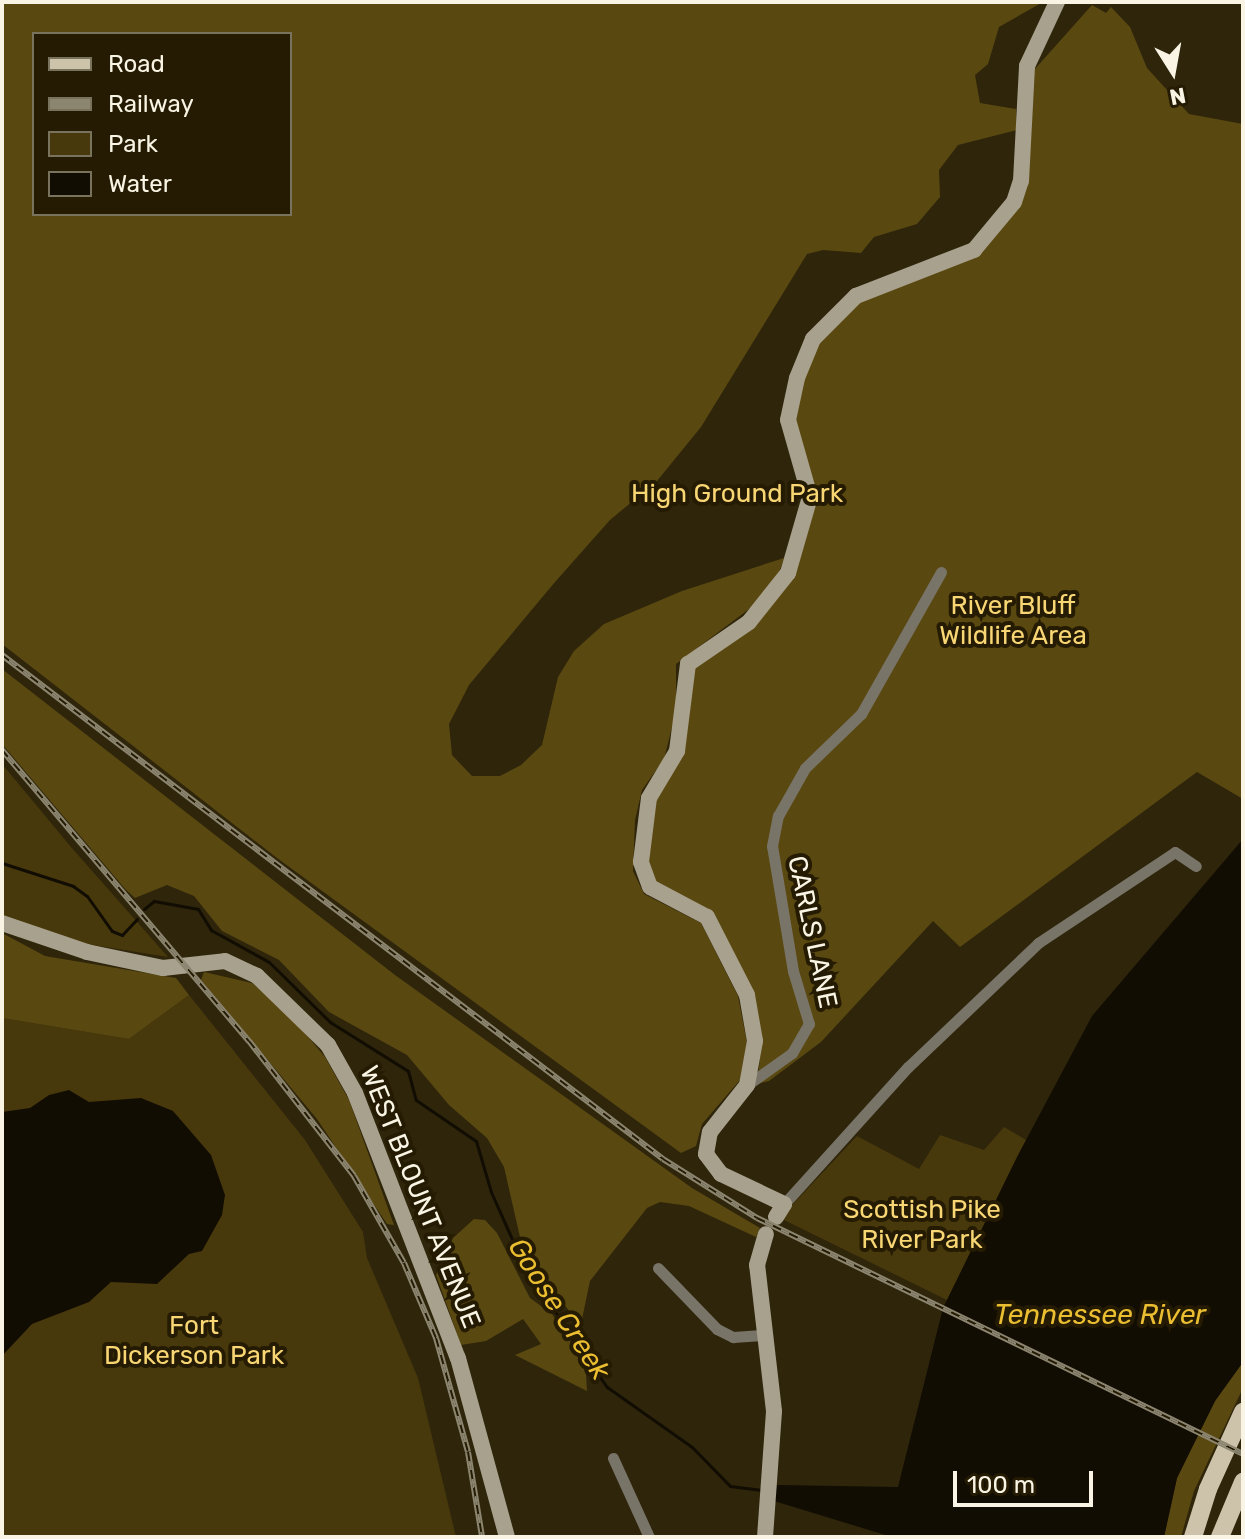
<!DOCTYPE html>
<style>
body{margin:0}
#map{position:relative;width:1245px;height:1539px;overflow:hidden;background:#2e250b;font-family:Rubik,sans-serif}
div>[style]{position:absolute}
.green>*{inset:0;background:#48390c}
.forest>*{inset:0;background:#5a4811}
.water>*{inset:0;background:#120d03}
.stream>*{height:3px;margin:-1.5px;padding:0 1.5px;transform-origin:1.5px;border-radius:1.5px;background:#120d03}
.street>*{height:11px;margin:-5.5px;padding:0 5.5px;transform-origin:5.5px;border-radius:5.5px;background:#797468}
.secondary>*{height:16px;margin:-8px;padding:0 8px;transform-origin:8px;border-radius:8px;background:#a8a18d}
.primary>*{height:18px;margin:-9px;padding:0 9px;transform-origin:9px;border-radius:9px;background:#cdc3aa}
.rail>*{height:6px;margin-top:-3px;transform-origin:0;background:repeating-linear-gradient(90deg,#241b02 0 9px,#8c8570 0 18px);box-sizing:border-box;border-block:2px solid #8c8570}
span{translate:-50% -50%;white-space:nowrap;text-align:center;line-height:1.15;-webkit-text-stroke:8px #241b02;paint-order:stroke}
.park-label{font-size:26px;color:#f9d674}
.street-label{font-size:26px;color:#f9f4e4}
.water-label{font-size:28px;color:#ebbe32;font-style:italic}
.frame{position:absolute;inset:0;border:4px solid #f9f4e4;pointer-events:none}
.legend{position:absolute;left:32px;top:32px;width:260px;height:184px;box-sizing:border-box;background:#241b02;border:2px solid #79725c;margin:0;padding:10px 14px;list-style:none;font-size:24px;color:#f9f4e4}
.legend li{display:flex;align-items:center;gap:16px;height:40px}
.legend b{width:40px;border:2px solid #79725c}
.north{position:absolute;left:1133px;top:32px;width:80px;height:80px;-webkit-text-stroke:6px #241b02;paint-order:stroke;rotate:169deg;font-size:22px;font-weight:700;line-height:32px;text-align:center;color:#f9f4e4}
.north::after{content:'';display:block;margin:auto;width:28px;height:36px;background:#f9f4e4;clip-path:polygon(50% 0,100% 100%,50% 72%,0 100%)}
.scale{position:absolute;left:953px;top:1471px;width:140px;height:36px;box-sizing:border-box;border:4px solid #f9f4e4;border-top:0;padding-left:10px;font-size:24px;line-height:28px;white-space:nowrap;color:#f9f4e4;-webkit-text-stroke:6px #241b02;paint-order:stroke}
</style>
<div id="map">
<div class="green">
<i style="clip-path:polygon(2px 764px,71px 847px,168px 957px,81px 943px,2px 915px)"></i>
<i style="clip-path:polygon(189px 995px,305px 1140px,363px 1232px,367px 1258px,418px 1378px,456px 1537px,2px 1537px,2px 1018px,129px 1039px)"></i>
<i style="clip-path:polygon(1004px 1127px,1026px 1140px,947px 1300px,780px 1218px,857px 1136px,919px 1169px,940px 1135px,984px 1150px)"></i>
</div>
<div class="forest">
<i style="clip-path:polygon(evenodd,2px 2px,1043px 2px,999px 27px,988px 64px,975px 75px,980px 103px,1016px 109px,1017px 130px,958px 145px,939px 170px,940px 197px,917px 224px,874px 237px,861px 253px,823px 250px,807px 254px,701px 427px,657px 481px,610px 520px,555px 582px,469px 685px,449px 724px,452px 755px,472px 776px,500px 776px,521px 765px,542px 745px,558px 677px,574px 651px,604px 624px,682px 591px,784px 558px,778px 576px,757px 603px,676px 664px,676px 711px,664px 759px,642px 790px,635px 820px,633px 871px,644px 894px,701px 923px,738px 996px,747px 1043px,740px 1080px,702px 1124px,696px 1146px,681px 1153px,277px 858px,2px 644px,2px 2px,34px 34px,290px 34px,290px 214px,34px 214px,34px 34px)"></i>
<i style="clip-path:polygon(1092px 5px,1106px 13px,1111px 7px,1130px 27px,1147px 68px,1189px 114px,1243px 124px,1243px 799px,1197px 772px,960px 947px,933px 921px,821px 1042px,769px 1081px,757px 1084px,761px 1050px,749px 1008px,707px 917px,673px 898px,643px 871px,649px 798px,666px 772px,688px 664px,769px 601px,810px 497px,789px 433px,797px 378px,838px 310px,959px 260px,1014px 202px,1034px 70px)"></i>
<i style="clip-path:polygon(2px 669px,395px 975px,692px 1188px,760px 1228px,756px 1237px,689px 1206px,660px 1202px,647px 1208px,590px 1281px,581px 1324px,585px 1333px,522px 1246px,504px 1167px,487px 1138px,449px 1105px,407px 1055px,329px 1012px,279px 960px,222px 931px,194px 896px,167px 885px,135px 898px,126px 890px,2px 744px)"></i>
<i style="clip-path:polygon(2px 933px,45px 956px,176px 978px,189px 995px,129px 1039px,2px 1018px)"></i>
<i style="clip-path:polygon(204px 972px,252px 983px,289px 1014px,325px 1057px,349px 1100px,394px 1225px,387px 1224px,317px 1119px,201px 980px)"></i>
<i style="clip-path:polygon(474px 1219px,485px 1220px,497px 1233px,530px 1298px,552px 1314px,570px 1341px,586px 1373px,587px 1391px,515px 1355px,541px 1344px,523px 1319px,486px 1341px,461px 1345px,436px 1275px,453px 1238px)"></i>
<i style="clip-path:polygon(1243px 1362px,1243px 1388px,1194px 1491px,1181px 1537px,1164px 1537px,1177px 1478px,1215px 1401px)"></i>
</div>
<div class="water">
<i style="clip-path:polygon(1243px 839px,1243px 1362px,1215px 1401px,1177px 1478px,1164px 1537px,892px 1537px,774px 1501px,777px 1485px,898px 1487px,943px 1308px,1017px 1157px,1092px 1016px)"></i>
<i style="clip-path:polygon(69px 1090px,89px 1102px,141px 1098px,173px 1111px,211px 1155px,225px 1195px,222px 1215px,202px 1251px,189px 1254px,157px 1284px,111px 1282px,89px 1302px,32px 1324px,2px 1356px,2px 1112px,30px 1108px,49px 1095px)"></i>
</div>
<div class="stream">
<i style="left:2px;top:863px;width:75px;rotate:17.9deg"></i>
<i style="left:73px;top:886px;width:17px;rotate:36deg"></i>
<i style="left:87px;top:896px;width:43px;rotate:54.5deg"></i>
<i style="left:112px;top:931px;width:11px;rotate:22deg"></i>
<i style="left:122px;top:935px;width:22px;rotate:-47deg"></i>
<i style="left:144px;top:909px;width:13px;rotate:-39deg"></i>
<i style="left:154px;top:901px;width:45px;rotate:10.3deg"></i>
<i style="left:198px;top:909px;width:25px;rotate:58deg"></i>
<i style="left:211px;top:930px;width:66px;rotate:28.9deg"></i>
<i style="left:269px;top:962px;width:86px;rotate:44.5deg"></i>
<i style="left:330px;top:1022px;width:92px;rotate:32.1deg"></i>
<i style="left:408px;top:1071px;width:30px;rotate:75deg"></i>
<i style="left:416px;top:1100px;width:73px;rotate:34.3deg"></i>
<i style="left:476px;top:1141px;width:53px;rotate:73.6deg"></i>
<i style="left:491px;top:1192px;width:81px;rotate:66deg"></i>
<i style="left:524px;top:1266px;width:147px;rotate:55.6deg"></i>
<i style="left:607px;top:1387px;width:104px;rotate:35.2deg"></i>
<i style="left:692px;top:1447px;width:54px;rotate:45.7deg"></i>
<i style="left:730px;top:1486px;width:32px;rotate:7deg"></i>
</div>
<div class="street">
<i style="left:747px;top:1085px;width:55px;rotate:-35.4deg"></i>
<i style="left:792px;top:1053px;width:34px;rotate:-60deg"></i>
<i style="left:809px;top:1024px;width:55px;rotate:-106.8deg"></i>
<i style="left:793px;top:971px;width:127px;rotate:-99.5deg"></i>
<i style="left:772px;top:846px;width:31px;rotate:-79deg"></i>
<i style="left:778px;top:816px;width:55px;rotate:-60.6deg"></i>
<i style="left:805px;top:768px;width:78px;rotate:-44deg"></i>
<i style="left:861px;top:714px;width:163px;rotate:-60.6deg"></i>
<i style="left:784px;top:1204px;width:185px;rotate:-47.9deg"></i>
<i style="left:908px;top:1067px;width:180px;rotate:-43.6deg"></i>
<i style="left:1038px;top:943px;width:164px;rotate:-33.6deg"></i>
<i style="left:1175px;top:852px;width:25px;rotate:34deg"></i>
<i style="left:658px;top:1268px;width:85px;rotate:46deg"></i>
<i style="left:717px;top:1329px;width:18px;rotate:27deg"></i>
<i style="left:733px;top:1337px;width:29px;rotate:-4deg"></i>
<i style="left:613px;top:1458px;width:87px;rotate:65.5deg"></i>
</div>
<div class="secondary">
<i style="left:2px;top:923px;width:90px;rotate:18.8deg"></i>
<i style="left:87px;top:952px;width:78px;rotate:11.9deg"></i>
<i style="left:163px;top:968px;width:62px;rotate:-6.4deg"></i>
<i style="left:225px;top:961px;width:35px;rotate:25deg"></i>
<i style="left:257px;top:976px;width:99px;rotate:44.2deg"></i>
<i style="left:328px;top:1045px;width:55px;rotate:60.6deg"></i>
<i style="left:355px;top:1093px;width:284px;rotate:68.8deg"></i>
<i style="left:458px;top:1358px;width:186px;rotate:74.7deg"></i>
<i style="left:776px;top:1217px;width:15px;rotate:-58deg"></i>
<i style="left:784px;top:1204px;width:70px;rotate:-154.5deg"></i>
<i style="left:721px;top:1174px;width:25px;rotate:-127deg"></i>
<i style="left:706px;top:1154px;width:22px;rotate:-80deg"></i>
<i style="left:710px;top:1132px;width:60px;rotate:-51.8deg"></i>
<i style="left:747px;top:1085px;width:45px;rotate:-79.7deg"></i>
<i style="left:755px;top:1041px;width:47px;rotate:-99.9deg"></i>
<i style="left:747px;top:995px;width:88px;rotate:-117.1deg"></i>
<i style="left:707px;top:917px;width:64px;rotate:-152.2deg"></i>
<i style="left:650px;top:887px;width:27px;rotate:-110deg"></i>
<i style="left:641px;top:862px;width:64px;rotate:-82.9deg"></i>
<i style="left:649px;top:798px;width:55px;rotate:-59.2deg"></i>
<i style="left:677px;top:751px;width:88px;rotate:-82.8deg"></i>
<i style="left:688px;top:664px;width:74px;rotate:-34.5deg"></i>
<i style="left:749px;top:622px;width:63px;rotate:-51.5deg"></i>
<i style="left:788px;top:573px;width:79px;rotate:-73.9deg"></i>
<i style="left:810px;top:497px;width:80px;rotate:-105.9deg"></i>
<i style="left:788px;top:420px;width:43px;rotate:-77.9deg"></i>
<i style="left:797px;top:378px;width:42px;rotate:-67.7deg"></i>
<i style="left:813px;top:339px;width:61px;rotate:-45deg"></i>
<i style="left:856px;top:296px;width:127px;rotate:-21.3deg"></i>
<i style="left:974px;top:250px;width:62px;rotate:-50.2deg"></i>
<i style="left:1014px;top:202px;width:22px;rotate:-72deg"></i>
<i style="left:1021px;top:181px;width:115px;rotate:-87deg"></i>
<i style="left:1027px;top:66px;width:71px;rotate:-64.9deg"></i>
<i style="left:765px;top:1537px;width:126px;rotate:-85.9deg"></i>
<i style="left:774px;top:1411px;width:147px;rotate:-96.6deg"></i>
<i style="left:757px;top:1265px;width:32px;rotate:-74deg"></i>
</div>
<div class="primary">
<i style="left:1193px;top:1537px;width:50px;rotate:-72.6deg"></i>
<i style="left:1208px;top:1489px;width:85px;rotate:-65.6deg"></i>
<i style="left:1220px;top:1537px;width:60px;rotate:-67.3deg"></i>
</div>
<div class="rail">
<i style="left:2px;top:655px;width:831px;rotate:37.32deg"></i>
<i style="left:663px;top:1159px;width:111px;rotate:32.1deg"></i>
<i style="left:757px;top:1218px;width:540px;rotate:25.9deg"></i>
<i style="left:2px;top:750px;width:382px;rotate:49.7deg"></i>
<i style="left:249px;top:1041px;width:171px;rotate:52.1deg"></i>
<i style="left:354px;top:1176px;width:100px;rotate:60.1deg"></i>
<i style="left:404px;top:1263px;width:82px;rotate:66.9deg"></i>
<i style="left:436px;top:1338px;width:118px;rotate:74.3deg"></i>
<i style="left:468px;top:1452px;width:86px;rotate:80.6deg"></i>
</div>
<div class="park-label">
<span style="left:737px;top:494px">High Ground Park</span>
<span style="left:1013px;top:621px">River Bluff<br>Wildlife Area</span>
<span style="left:922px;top:1225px">Scottish Pike<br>River Park</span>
<span style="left:194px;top:1341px">Fort<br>Dickerson Park</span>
</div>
<div class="street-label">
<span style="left:812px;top:932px;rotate:78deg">CARLS LANE</span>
<span style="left:420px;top:1197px;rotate:68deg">WEST BLOUNT AVENUE</span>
</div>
<div class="water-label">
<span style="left:559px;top:1309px;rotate:57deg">Goose Creek</span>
<span style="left:1100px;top:1315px">Tennessee River</span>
</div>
<div class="frame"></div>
<ul class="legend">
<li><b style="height:10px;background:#cdc3aa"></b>Road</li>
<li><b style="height:10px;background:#8c8570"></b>Railway</li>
<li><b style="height:22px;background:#48390c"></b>Park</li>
<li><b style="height:22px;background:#120d03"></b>Water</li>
</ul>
<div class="north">N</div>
<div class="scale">100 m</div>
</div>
